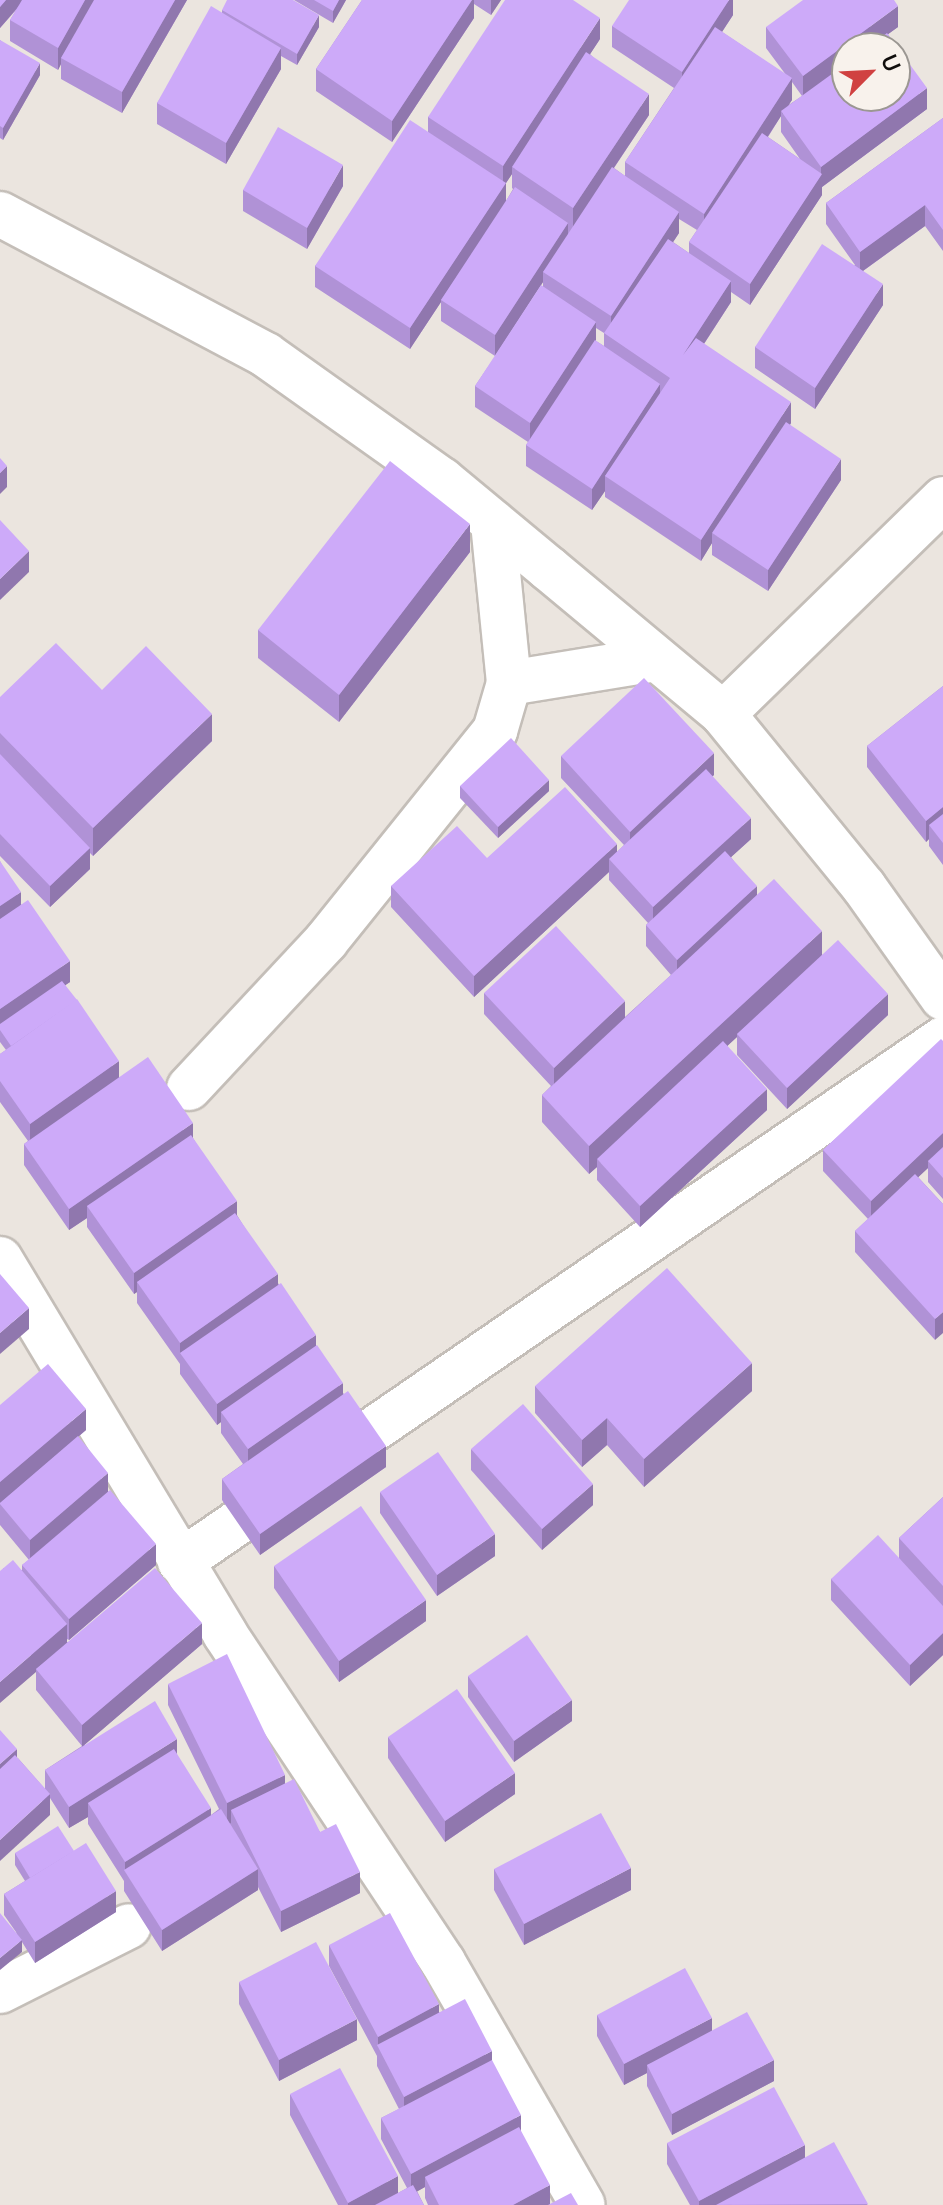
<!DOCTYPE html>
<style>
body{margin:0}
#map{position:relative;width:943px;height:2205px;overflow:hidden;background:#ebe5df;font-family:Manrope,sans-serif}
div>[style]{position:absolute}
.roads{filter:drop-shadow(2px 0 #c4beb8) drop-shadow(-2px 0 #c4beb8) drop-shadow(0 2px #c4beb8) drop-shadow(0 -2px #c4beb8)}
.minor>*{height:44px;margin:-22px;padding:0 22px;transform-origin:22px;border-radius:22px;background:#fff}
.wall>*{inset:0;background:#b092d6}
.shaded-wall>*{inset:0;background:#9077ae}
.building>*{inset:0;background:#cdaaf9}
span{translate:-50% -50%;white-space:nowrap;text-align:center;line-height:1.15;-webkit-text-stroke:7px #f8f2ec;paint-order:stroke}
.north{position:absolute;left:831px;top:32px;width:80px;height:80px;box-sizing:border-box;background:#f8f2ec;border:2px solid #9b9792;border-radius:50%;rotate:66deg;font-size:22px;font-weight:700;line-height:32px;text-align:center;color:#100e0c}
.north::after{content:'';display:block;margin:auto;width:28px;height:36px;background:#d04141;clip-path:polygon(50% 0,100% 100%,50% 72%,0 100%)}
</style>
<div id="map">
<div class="roads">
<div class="minor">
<i style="left:0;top:214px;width:301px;rotate:27.9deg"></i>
<i style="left:266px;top:355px;width:216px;rotate:35.4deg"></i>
<i style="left:442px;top:480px;width:138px;rotate:39.7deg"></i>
<i style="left:548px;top:568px;width:228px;rotate:39.8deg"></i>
<i style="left:723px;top:714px;width:223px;rotate:50.8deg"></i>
<i style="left:864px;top:887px;width:136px;rotate:54.6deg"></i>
<i style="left:509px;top:683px;width:149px;rotate:-9.3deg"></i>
<i style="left:723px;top:714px;width:308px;rotate:-44.3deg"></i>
<i style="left:189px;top:1088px;width:201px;rotate:-47deg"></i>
<i style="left:326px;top:941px;width:270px;rotate:-51.2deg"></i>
<i style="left:495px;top:731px;width:50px;rotate:-73.7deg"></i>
<i style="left:509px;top:683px;width:161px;rotate:-95.7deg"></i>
<i style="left:0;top:1259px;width:437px;rotate:59deg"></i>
<i style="left:225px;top:1634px;width:394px;rotate:56.4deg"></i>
<i style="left:443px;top:1962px;width:280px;rotate:60.1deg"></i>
<i style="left:180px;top:1562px;width:925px;rotate:-34.43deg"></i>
<i style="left:0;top:1991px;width:144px;rotate:-26.7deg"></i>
</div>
</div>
<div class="wall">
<i style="clip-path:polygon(0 0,187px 0,122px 113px,61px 79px,61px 64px,58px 70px,10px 41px,10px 20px,17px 9px,0 28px)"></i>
<i style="clip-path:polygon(294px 0,346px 0,333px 23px)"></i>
<i style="clip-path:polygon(362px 0,501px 0,491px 15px,474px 4px,474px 18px,392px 142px,316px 91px,316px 69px)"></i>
<i style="clip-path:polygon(evenodd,733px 0,733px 15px,722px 32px,786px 75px,766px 48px,766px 27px,898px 27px,888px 34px,927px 109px,822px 187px,822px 195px,750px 305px,731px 292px,731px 302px,704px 344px,791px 423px,790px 425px,841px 480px,768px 591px,712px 555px,712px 543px,701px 561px,605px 497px,605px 491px,592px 510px,526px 466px,526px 445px,528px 442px,475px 407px,475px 386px,543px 286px,543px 282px,495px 356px,441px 321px,441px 302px,410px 349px,315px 287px,315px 266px,428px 132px,428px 117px,600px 39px,590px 54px,649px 115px,614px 168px,625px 176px,625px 162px,674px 88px,612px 47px,612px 26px,733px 0,792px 82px,802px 96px,787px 106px,792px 100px,792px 82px,733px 0,781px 116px,781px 132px,800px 159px,768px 137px,781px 116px,733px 0,512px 174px,512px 188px,513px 189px,506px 201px,506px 183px,512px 174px,733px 0,679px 219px,697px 230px,689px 242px,689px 253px,673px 242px,679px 233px,679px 219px,733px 0,596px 328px,604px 333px,604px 346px,596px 341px,596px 328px)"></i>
<i style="clip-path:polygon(222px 10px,319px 27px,297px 65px,281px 56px,281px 69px,226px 164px,157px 124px,157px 103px,222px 13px)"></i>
<i style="clip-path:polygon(0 40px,40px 75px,3px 140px,0 138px)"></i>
<i style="clip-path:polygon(943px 118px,943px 251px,925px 226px,863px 271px,883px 305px,815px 409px,755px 368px,755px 347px,855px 265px,826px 224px,826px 203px)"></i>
<i style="clip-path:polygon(343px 186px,307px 249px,243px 211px,243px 190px)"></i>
<i style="clip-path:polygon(470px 552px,339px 722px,258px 658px,258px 630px)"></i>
<i style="clip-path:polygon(943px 686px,943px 865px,929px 846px,929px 839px,926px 842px,867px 767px,867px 746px)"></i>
<i style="clip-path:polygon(102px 690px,212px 741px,93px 856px,90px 853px,90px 869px,50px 907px,0 856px,0 697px)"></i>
<i style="clip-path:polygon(561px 756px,714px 775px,712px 776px,751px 839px,731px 857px,757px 895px,888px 1015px,787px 1109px,737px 1055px,737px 1037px,727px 1046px,767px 1110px,640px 1227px,597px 1180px,597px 1167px,589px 1174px,542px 1122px,542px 1095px,551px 1086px,484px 1014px,484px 993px,625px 1017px,671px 975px,646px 946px,646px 925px,648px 923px,609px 880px,609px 872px,474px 997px,391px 907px,391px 886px,487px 858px,617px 852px,624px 845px,561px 778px)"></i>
<i style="clip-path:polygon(460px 786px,549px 791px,498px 838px,460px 798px)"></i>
<i style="clip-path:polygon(0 861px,21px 904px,70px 982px,65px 985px,119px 1077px,193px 1138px,237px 1215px,316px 1346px,386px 1467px,260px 1555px,222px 1500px,222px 1479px,243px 1464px,221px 1433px,221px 1422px,217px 1425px,180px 1374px,180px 1364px,137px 1303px,137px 1292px,134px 1294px,87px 1227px,87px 1218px,69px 1230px,24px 1165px,24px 1144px,28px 1141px,0 1102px,0 1054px,6px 1050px,0 1042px)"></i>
<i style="clip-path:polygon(943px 1041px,943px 1199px,928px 1182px,928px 1168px,918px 1177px,943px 1204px,935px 1340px,855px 1252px,855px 1231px,868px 1219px,823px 1171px,823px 1150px)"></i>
<i style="clip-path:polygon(535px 1386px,752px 1391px,644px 1487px,607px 1445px,582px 1467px,535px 1413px)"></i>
<i style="clip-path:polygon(0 1405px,86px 1430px,78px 1437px,108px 1491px,156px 1565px,69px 1640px,67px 1639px,67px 1642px,202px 1644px,84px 1745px,177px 1755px,211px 1815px,219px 1809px,168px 1705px,168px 1684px,285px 1784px,320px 1832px,360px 1893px,281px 1932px,258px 1887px,258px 1890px,162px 1951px,124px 1891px,124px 1881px,88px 1824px,88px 1817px,69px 1828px,50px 1798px,50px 1815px,17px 1757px,45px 1789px,45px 1770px,82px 1746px,36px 1690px,36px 1672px,3px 1568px,22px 1570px,22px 1565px,29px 1560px,0 1525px)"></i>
<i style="clip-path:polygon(471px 1449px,593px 1505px,542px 1550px,471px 1470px)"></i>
<i style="clip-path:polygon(380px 1492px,495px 1556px,437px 1596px,380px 1513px)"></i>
<i style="clip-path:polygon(943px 1497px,943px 1655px,910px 1686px,831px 1600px,831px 1579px,899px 1559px,899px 1538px)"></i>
<i style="clip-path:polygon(274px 1566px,426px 1621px,339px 1682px,274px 1588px)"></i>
<i style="clip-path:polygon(468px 1676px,572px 1721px,514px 1762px,468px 1697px)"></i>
<i style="clip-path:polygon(388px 1737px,515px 1794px,445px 1842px,388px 1758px)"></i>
<i style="clip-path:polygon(74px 1851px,116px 1912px,35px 1963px,22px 1942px,22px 1952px,16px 1932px,4px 1915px,4px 1894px,25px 1881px,15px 1865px,15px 1853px)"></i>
<i style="clip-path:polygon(494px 1869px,631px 1890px,524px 1945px,494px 1890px)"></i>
<i style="clip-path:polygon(329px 1945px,439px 2012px,492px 2061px,550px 2204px,578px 2205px,428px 2205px,425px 2198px,425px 2187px,417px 2191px,424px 2205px,338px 2205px,290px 2115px,290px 2094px,398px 2193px,407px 2188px,381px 2139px,381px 2118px,399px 2109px,377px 2066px,377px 2056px,329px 1966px)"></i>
<i style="clip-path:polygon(239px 1982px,357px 2040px,279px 2081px,239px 2004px)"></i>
<i style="clip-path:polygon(597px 2015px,712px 2031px,774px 2081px,672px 2135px,647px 2086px,647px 2073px,624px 2085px,597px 2036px)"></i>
<i style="clip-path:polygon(667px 2143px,805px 2158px,868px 2205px,690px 2205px,667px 2164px)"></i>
</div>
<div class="shaded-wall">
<i style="clip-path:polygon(6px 0,24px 0,0 28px,0 7px)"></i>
<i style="clip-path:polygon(85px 0,97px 0,61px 58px,61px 64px,58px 70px,58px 48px)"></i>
<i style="clip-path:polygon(175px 0,187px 0,122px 113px,122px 92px)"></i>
<i style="clip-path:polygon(339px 0,346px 0,333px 23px,333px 11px)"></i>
<i style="clip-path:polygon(472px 0,474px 0,474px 18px,392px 142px,392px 121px)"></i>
<i style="clip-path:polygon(491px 0,501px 0,491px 15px)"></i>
<i style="clip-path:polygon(729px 0,733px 0,733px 15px,682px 93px,682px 72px)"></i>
<i style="clip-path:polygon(898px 6px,898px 27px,869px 48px,847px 48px,847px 64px,803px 97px,803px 76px)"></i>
<i style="clip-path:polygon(319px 15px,319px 27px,297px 65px,297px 54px)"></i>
<i style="clip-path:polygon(600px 18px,600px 39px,515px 169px,512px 167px,512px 174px,506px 183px,506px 204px,441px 300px,441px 302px,410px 349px,410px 328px,503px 187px,503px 166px)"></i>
<i style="clip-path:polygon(281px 48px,281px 69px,226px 164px,226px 143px)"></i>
<i style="clip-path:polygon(40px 63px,40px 75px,3px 140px,3px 128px)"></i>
<i style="clip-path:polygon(792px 78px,792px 100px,783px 114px,781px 111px,781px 116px,704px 235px,704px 214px)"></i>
<i style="clip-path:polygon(927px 88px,927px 109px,822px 187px,822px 195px,750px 305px,750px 284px,821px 175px,821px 167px)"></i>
<i style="clip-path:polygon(649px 94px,649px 115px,573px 229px,573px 208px)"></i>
<i style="clip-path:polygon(343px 165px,343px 186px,307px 249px,307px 228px)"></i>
<i style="clip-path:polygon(925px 205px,925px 226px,860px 273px,860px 252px)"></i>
<i style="clip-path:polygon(679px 212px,679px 233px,611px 337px,611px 316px)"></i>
<i style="clip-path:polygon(568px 223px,568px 244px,543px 272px,543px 282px,495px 356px,495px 335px)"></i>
<i style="clip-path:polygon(731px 281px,731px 302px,683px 376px,683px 355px)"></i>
<i style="clip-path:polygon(883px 284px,883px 305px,815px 409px,815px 388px)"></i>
<i style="clip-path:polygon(596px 322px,596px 343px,530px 444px,530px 423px)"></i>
<i style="clip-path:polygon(660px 384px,660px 405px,605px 476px,605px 491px,592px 510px,592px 489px)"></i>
<i style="clip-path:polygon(791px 402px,791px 423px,717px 536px,712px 533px,712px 543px,701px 561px,701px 540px)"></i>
<i style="clip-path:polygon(841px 459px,841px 480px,768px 591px,768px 570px)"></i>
<i style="clip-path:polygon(7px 466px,7px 487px,0 494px,0 473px)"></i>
<i style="clip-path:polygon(470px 524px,470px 552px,339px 722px,339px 695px)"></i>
<i style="clip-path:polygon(29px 551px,29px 572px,0 600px,0 579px)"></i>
<i style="clip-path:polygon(212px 714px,212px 741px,93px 856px,93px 828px)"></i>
<i style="clip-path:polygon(714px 753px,714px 775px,630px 853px,630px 832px)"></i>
<i style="clip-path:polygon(549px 780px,549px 791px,498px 838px,498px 827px)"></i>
<i style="clip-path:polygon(943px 807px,943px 828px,929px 825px,929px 839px,926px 842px,926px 821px)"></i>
<i style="clip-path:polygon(751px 818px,751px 839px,653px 928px,653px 907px)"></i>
<i style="clip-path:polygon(617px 844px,617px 865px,609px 859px,609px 872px,474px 997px,474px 976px)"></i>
<i style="clip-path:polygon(90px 848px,90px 869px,50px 907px,50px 886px)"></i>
<i style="clip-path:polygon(757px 886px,757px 907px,677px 981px,677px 960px)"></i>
<i style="clip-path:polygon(21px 892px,21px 913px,0 927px,0 906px)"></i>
<i style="clip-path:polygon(822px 931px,822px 959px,737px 1034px,737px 1037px,601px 1163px,597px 1159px,597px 1167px,589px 1174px,589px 1146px)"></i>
<i style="clip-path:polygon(70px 961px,70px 982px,0 1030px,0 1009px)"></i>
<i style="clip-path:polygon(888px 994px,888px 1015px,787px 1109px,787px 1088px)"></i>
<i style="clip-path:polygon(625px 1001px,625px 1022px,554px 1089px,554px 1068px)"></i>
<i style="clip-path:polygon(119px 1061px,119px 1083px,30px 1145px,30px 1124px)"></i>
<i style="clip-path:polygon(767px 1089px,767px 1110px,640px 1227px,640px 1206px)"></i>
<i style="clip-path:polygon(193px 1123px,193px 1144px,87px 1206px,87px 1218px,69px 1230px,69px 1209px)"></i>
<i style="clip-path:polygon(943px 1133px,943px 1154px,928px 1161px,928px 1168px,871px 1222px,871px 1201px)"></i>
<i style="clip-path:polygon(237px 1201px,237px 1222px,137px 1282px,137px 1292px,134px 1294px,134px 1273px)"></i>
<i style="clip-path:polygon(278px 1274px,278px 1295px,180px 1353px,180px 1364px,180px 1343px)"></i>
<i style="clip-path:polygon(29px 1308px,29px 1329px,0 1354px,0 1333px)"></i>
<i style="clip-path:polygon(943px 1312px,943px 1333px,935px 1340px,935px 1319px)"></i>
<i style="clip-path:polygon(316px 1335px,316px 1356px,221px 1412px,221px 1422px,217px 1425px,217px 1404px)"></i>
<i style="clip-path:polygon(752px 1363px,752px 1391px,644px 1487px,644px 1459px)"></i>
<i style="clip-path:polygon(343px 1383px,343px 1404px,248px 1470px,248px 1449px)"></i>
<i style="clip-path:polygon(86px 1409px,86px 1430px,0 1503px,0 1482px)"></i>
<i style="clip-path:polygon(607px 1418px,607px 1445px,582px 1467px,582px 1440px)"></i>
<i style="clip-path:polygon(386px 1446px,386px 1467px,260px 1555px,260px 1534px)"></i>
<i style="clip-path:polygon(108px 1473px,108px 1494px,30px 1561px,30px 1540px)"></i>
<i style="clip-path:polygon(593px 1484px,593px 1505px,542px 1550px,542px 1529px)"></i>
<i style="clip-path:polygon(495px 1534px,495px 1556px,437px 1596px,437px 1575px)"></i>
<i style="clip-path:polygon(156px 1544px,156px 1565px,69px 1640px,69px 1619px)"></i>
<i style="clip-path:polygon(426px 1600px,426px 1621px,339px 1682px,339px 1661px)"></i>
<i style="clip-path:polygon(202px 1623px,202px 1644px,82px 1747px,82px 1725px)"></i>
<i style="clip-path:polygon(67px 1624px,67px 1645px,36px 1669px,36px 1672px,0 1703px,0 1682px)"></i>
<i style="clip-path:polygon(943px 1633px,943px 1655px,910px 1686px,910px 1665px)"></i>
<i style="clip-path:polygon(572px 1700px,572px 1721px,514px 1762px,514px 1741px)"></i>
<i style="clip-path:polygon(177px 1739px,177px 1760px,88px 1803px,88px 1817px,69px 1828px,69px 1807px)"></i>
<i style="clip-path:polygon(17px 1749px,17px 1770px,0 1785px,0 1764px)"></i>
<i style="clip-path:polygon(515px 1773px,515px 1794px,445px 1842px,445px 1821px)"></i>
<i style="clip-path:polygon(285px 1775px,285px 1796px,231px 1810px,231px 1823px,227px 1825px,227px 1803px)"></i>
<i style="clip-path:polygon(50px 1794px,50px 1815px,0 1861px,0 1840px)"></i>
<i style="clip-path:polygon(211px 1808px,211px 1829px,125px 1872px,125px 1862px)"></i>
<i style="clip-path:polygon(631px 1868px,631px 1890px,524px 1945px,524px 1924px)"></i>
<i style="clip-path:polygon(258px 1869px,258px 1890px,162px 1951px,162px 1930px)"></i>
<i style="clip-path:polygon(360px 1872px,360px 1893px,281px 1932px,281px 1911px)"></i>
<i style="clip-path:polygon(116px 1891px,116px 1912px,35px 1963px,35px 1942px)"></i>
<i style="clip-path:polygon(22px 1940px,22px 1952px,0 1970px,0 1958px)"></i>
<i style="clip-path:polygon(439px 2004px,439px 2025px,378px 2047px,378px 2037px)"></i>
<i style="clip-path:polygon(712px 2018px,712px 2039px,647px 2065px,647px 2073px,624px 2085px,624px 2064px)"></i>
<i style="clip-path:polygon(357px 2019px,357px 2040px,279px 2081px,279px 2060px)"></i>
<i style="clip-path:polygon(492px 2051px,492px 2072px,404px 2118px,404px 2097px)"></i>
<i style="clip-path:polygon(774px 2060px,774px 2081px,672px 2135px,672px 2114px)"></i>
<i style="clip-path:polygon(521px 2115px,521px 2136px,425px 2177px,425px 2187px,411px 2195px,411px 2174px)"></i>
<i style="clip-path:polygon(805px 2145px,805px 2167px,731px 2205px,699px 2205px,699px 2201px)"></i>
<i style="clip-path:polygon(398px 2176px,398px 2197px,383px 2205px,348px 2205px,348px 2203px)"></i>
<i style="clip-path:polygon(550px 2185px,550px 2205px,513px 2205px)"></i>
</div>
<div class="building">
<i style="clip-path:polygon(0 0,6px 0,0 7px)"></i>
<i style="clip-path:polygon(22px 0,85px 0,58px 48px,10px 20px)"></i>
<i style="clip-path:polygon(94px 0,175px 0,122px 92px,61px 58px)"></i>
<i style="clip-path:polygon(227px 0,293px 0,319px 15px,297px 54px,222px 10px)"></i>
<i style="clip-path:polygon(314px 0,339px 0,333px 11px)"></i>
<i style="clip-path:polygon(362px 0,472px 0,392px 121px,316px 69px)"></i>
<i style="clip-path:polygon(505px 0,573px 0,600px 18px,503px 166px,428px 117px)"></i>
<i style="clip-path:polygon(629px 0,729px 0,682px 72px,612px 26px)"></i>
<i style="clip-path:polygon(803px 0,894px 0,898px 6px,803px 76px,766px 27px)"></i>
<i style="clip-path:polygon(211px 6px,281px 48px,226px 143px,157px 103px)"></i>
<i style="clip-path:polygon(715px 27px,792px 78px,704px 214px,625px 162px)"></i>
<i style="clip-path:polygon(887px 33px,927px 88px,821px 167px,781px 111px,847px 63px,847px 96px,895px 96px,895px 48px,867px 48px)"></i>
<i style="clip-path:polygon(0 40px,40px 63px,3px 128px,0 126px)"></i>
<i style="clip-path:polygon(586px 52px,649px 94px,573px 208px,512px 167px)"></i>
<i style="clip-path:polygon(943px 118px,943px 230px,925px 205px,860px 252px,826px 203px)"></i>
<i style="clip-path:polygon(410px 120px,506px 183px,410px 328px,315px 266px)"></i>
<i style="clip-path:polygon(278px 127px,343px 165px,307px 228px,243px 190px)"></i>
<i style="clip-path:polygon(762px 133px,822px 174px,750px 284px,689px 242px)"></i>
<i style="clip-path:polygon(612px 167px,679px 212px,611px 316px,543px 272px)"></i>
<i style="clip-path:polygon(515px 187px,568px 223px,495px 335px,441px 300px)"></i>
<i style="clip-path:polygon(668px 239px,731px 281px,683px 355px,696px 338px,791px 402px,701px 540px,605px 476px,670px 378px,604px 333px)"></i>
<i style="clip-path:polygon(822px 244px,883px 284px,815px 388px,755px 347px)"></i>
<i style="clip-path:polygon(541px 285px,596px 322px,530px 423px,475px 386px)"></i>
<i style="clip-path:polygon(595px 340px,660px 384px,592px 489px,526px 445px)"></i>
<i style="clip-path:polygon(786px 422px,841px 459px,768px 570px,712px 533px)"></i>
<i style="clip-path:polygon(0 458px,7px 466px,0 473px)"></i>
<i style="clip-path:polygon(390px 461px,470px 524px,339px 695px,258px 630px)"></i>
<i style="clip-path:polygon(0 520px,29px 551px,0 579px)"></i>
<i style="clip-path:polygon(56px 643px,102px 690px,146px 646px,212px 714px,93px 828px,0 733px,0 697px)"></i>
<i style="clip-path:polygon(644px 678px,714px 753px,630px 832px,561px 756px)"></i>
<i style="clip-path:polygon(943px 686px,943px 807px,926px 821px,867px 746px)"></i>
<i style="clip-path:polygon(511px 738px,549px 780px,498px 827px,460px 786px)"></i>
<i style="clip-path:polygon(0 754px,90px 848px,50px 886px,0 834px)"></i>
<i style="clip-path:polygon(706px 769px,751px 818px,653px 907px,609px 859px)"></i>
<i style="clip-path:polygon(565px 787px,617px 844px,474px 976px,391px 886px,457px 826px,487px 858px)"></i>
<i style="clip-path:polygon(943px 814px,943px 843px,929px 825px)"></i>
<i style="clip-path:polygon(725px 851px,757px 886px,677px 960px,646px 925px)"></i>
<i style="clip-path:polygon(0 861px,21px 892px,0 906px)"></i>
<i style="clip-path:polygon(774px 879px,822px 931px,589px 1146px,542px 1095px)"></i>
<i style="clip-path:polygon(28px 900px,70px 961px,0 1009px,0 919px)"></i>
<i style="clip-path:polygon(556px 926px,625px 1001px,554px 1068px,484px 993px)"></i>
<i style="clip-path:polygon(838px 940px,888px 994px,787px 1088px,737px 1034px)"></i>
<i style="clip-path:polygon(62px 981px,77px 1000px,11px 1046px,0 1030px,0 1024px)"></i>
<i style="clip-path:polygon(77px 999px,119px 1061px,30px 1124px,0 1081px,0 1054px)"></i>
<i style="clip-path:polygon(941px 1039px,943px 1041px,943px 1133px,871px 1201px,823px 1150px)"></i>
<i style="clip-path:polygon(723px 1041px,767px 1089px,640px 1206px,597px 1159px)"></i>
<i style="clip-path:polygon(148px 1057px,193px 1123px,69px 1209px,24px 1144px)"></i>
<i style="clip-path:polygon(191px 1135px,237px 1201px,134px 1273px,87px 1206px)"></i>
<i style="clip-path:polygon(943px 1147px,943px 1178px,928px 1161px)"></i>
<i style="clip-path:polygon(915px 1174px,943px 1204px,943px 1312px,935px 1319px,855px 1231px)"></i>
<i style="clip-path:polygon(235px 1213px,278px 1274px,180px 1343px,137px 1282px)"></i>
<i style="clip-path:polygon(667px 1268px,752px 1363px,644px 1459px,607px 1418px,582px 1440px,535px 1386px)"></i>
<i style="clip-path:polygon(0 1274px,29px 1308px,0 1333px)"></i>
<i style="clip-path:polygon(281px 1283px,316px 1335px,217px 1404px,180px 1353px)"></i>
<i style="clip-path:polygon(317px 1345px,343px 1383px,248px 1449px,221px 1412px)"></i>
<i style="clip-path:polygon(48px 1364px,86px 1409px,0 1482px,0 1405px)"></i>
<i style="clip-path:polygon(348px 1391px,386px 1446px,260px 1534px,222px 1479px)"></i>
<i style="clip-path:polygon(523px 1404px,593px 1484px,542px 1529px,471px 1449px)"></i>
<i style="clip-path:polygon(78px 1436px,108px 1473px,30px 1540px,0 1504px,0 1503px)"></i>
<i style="clip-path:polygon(438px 1452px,495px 1534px,437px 1575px,380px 1492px)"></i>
<i style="clip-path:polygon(110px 1490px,156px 1544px,69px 1619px,22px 1565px)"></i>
<i style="clip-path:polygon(943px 1497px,943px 1586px,899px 1538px)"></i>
<i style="clip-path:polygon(361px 1506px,426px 1600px,339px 1661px,274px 1566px)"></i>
<i style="clip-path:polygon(878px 1535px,943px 1606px,943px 1633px,910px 1665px,831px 1579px)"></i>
<i style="clip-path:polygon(13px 1560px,67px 1624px,0 1682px,0 1571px)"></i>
<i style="clip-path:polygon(155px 1568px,202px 1623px,82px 1725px,36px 1669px)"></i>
<i style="clip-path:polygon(527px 1635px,572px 1700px,514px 1741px,468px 1676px)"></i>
<i style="clip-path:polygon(227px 1654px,285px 1775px,227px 1803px,168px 1684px)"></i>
<i style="clip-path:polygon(457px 1689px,515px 1773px,445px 1821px,388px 1737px)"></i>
<i style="clip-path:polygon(155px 1701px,177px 1739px,69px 1807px,45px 1770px)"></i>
<i style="clip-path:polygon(0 1730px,17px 1749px,0 1764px)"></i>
<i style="clip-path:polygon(174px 1749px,211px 1808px,125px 1862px,88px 1803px)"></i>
<i style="clip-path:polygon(15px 1755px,50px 1794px,0 1840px,0 1769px)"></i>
<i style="clip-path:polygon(294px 1779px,320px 1832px,336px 1824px,360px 1872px,281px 1911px,231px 1810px)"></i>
<i style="clip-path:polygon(221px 1809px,258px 1869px,162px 1930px,124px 1870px)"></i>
<i style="clip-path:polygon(601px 1813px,631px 1868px,524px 1924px,494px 1869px)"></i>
<i style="clip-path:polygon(58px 1826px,74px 1851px,30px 1878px,15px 1853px)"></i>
<i style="clip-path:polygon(86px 1843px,116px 1891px,35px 1942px,4px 1894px)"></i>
<i style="clip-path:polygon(0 1913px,22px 1940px,0 1958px)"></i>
<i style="clip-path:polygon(390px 1913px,439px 2004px,378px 2037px,329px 1945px)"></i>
<i style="clip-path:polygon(316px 1942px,357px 2019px,279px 2060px,239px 1982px)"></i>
<i style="clip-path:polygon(685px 1968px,712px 2018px,624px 2064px,597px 2015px)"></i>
<i style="clip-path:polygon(465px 1999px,492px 2051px,404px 2097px,377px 2045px)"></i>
<i style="clip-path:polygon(747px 2012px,774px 2060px,672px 2114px,647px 2065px)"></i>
<i style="clip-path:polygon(492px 2060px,521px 2115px,411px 2174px,381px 2118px)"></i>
<i style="clip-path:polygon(340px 2068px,398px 2176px,348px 2203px,290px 2094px)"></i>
<i style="clip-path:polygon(774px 2087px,805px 2145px,699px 2201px,667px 2143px)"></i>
<i style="clip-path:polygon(519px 2127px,550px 2185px,513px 2205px,439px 2205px,425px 2177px)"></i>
<i style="clip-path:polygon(834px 2142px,868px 2204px,716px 2205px)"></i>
<i style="clip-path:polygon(413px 2185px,424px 2205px,375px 2205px)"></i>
<i style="clip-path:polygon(571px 2193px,578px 2205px,548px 2205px)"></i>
</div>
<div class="north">U</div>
</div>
